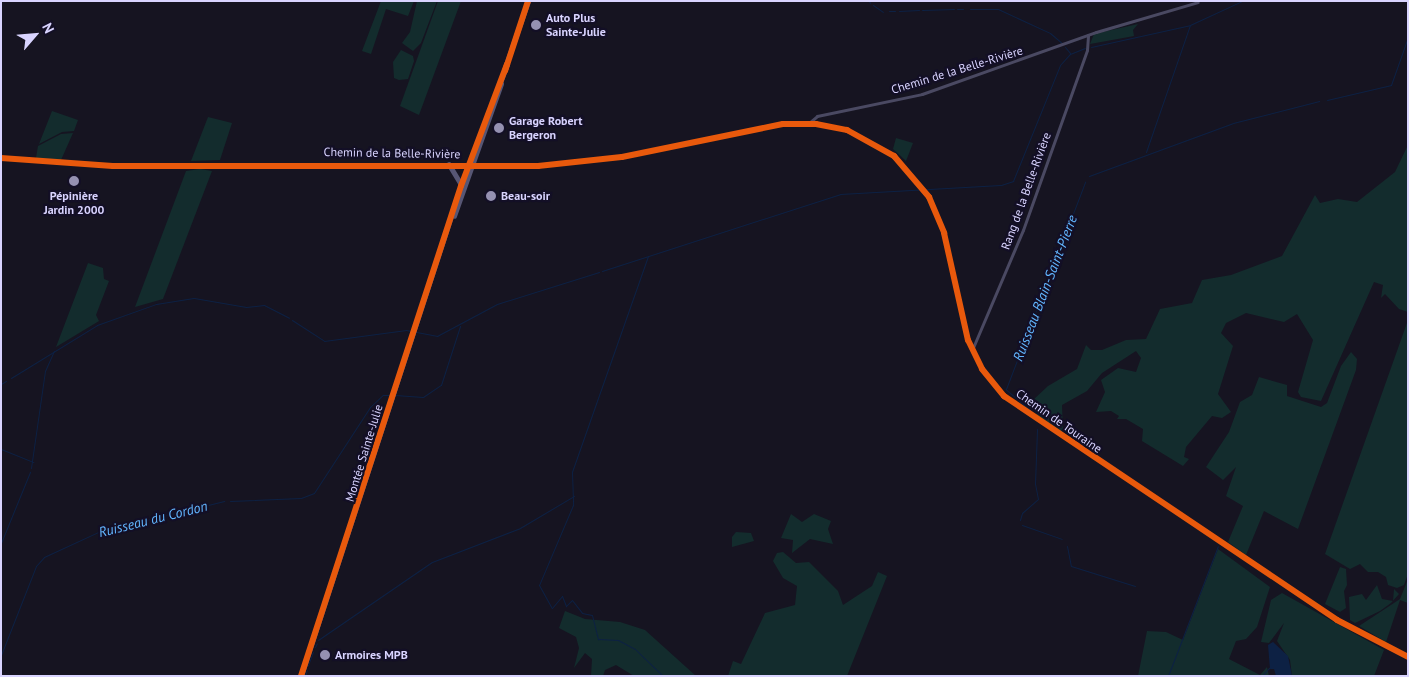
<!DOCTYPE html>
<meta charset="utf-8">
<style>
body{margin:0}
#map{position:relative;width:1409px;height:677px;overflow:hidden;background:#161421;font-family:"PT Sans",sans-serif}
div>[style]{position:absolute}
.green>*{inset:0;background:#132c2d}
.water>*{inset:0;background:#0d2144}
.stream>*{height:1px;margin:-0.5px;padding:0 0.5px;transform-origin:0.5px;border-radius:0.5px;background:#0d2144}
.minor>*{height:3px;margin:-1.5px;padding:0 1.5px;transform-origin:1.5px;border-radius:1.5px;background:#4a4962}
.tertiary>*{height:4px;margin:-2px;padding:0 2px;transform-origin:2px;border-radius:2px;background:#4a4962}
.secondary>*{height:4.5px;margin:-2.25px;padding:0 2.25px;transform-origin:2.25px;border-radius:2.25px;background:#575674}
.cycleway>*{height:6px;margin:-3px;padding:0 3px;transform-origin:3px;border-radius:3px;background:#e8590c}
.dots>*{width:14px;height:14px;translate:-50% -50%;box-sizing:border-box;border:2px solid #130f26;border-radius:50%}
span{translate:-50% -50%;white-space:nowrap;text-align:center;line-height:1.15;-webkit-text-stroke:4.5px #130f26;paint-order:stroke}
.poi-label{font-size:12px;color:#d9d4ff;font-weight:700}
.left{translate:0 -50%;text-align:left}
.street-label{font-size:12px;color:#d9d4ff}
.water-label{font-size:14px;color:#62b6ff;font-style:italic}
.frame{position:absolute;inset:0;border:2px solid #d9d4ff;pointer-events:none}
.north{position:absolute;left:10px;top:10px;width:50px;height:50px;-webkit-text-stroke:4px #130f26;paint-order:stroke;rotate:63deg;font-size:14px;font-weight:700;line-height:20px;text-align:center;color:#d9d4ff}
.north::after{content:'';display:block;margin:auto;width:18px;height:22px;background:#d9d4ff;clip-path:polygon(50% 0,100% 100%,50% 72%,0 100%)}
</style>
<div id="map">
<div class="green">
<i style="clip-path:polygon(381px 1px,414px 1px,408px 16px,386px 9px,371px 54px,362px 51px)"></i>
<i style="clip-path:polygon(417px 1px,437px 1px,421px 43px,413px 51px,402px 43px,410px 32px)"></i>
<i style="clip-path:polygon(438px 1px,461px 1px,419px 115px,400px 106px)"></i>
<i style="clip-path:polygon(1138px 24px,1133px 30px,1134px 36px,1090px 44px,1094px 34px)"></i>
<i style="clip-path:polygon(401px 50px,413px 56px,414px 61px,408px 79px,399px 80px,394px 78px,393px 62px)"></i>
<i style="clip-path:polygon(52px 111px,78px 120px,74px 131px,62px 132px,39px 144px)"></i>
<i style="clip-path:polygon(208px 117px,232px 123px,220px 160px,191px 161px)"></i>
<i style="clip-path:polygon(73px 133px,61px 160px,36px 158px,38px 146px,61px 134px)"></i>
<i style="clip-path:polygon(896px 138px,913px 143px,906px 161px,893px 149px)"></i>
<i style="clip-path:polygon(1408px 145px,1408px 312px,1399px 309px,1385px 294px,1381px 298px,1383px 285px,1374px 282px,1321px 401px,1301px 397px,1298px 392px,1313px 340px,1297px 314px,1284px 322px,1246px 313px,1226px 323px,1221px 333px,1233px 346px,1218px 394px,1231px 412px,1222px 418px,1212px 416px,1186px 447px,1184px 457px,1189px 459px,1183px 466px,1142px 441px,1143px 429px,1126px 419px,1117px 419px,1119px 416px,1111px 411px,1096px 412px,1105px 392px,1101px 380px,1118px 368px,1136px 372px,1141px 358px,1136px 351px,1102px 373px,1087px 391px,1062px 405px,1063px 433px,1038px 419px,1033px 400px,1048px 386px,1077px 369px,1086px 345px,1091px 350px,1102px 350px,1126px 340px,1146px 339px,1160px 309px,1192px 303px,1202px 280px,1231px 275px,1282px 256px,1315px 195px,1320px 203px,1338px 199px,1357px 202px,1395px 172px)"></i>
<i style="clip-path:polygon(200px 169px,212px 171px,163px 299px,135px 307px,186px 171px)"></i>
<i style="clip-path:polygon(88px 263px,103px 268px,104px 279px,109px 281px,96px 315px,99px 321px,56px 347px)"></i>
<i style="clip-path:polygon(1408px 320px,1408px 574px,1404px 585px,1397px 588px,1388px 585px,1386px 577px,1378px 572px,1368px 572px,1360px 564px,1350px 569px,1325px 554px)"></i>
<i style="clip-path:polygon(1351px 352px,1357px 359px,1356px 370px,1298px 529px,1264px 511px,1246px 555px,1228px 542px,1243px 506px,1226px 496px,1236px 467px,1223px 480px,1206px 467px,1229px 432px,1240px 402px,1252px 395px,1259px 377px,1287px 385px,1287px 396px,1321px 407px,1327px 403px,1341px 366px)"></i>
<i style="clip-path:polygon(791px 514px,802px 522px,814px 514px,831px 521px,828px 529px,833px 544px,810px 539px,792px 553px,793px 540px,781px 538px)"></i>
<i style="clip-path:polygon(736px 532px,751px 533px,754px 541px,732px 547px,732px 537px)"></i>
<i style="clip-path:polygon(1218px 549px,1270px 587px,1257px 627px,1246px 639px,1236px 641px,1229px 659px,1260px 675px,1267px 667px,1269px 676px,1138px 676px,1147px 631px,1166px 632px,1183px 640px)"></i>
<i style="clip-path:polygon(783px 552px,796px 563px,809px 562px,838px 591px,843px 605px,872px 586px,878px 572px,887px 576px,847px 676px,728px 676px,733px 661px,741px 664px,765px 613px,795px 605px,797px 586px,783px 578px,773px 561px,777px 553px)"></i>
<i style="clip-path:polygon(1340px 567px,1346px 569px,1347px 585px,1344px 591px,1346px 608px,1340px 612px,1325px 604px)"></i>
<i style="clip-path:polygon(1408px 579px,1408px 603px,1400px 600px,1386px 642px,1359px 626px,1400px 599px)"></i>
<i style="clip-path:polygon(1377px 585px,1382px 599px,1393px 601px,1394px 589px,1399px 594px,1391px 603px,1380px 611px,1355px 623px,1350px 620px,1349px 597px,1362px 594px,1366px 600px)"></i>
<i style="clip-path:polygon(1282px 593px,1384px 650px,1374px 676px,1292px 676px,1290px 660px,1277px 641px,1284px 623px,1269px 643px,1261px 642px,1271px 600px)"></i>
<i style="clip-path:polygon(565px 611px,585px 619px,620px 622px,645px 630px,696px 676px,634px 676px,616px 665px,605px 670px,603px 676px,591px 676px,592px 659px,585px 653px,574px 668px,579px 648px,576px 637px,559px 628px)"></i>
</div>
<div class="water">
<i style="clip-path:polygon(1273px 642px,1288px 656px,1292px 676px,1276px 676px,1274px 669px,1270px 669px,1268px 645px)"></i>
</div>
<div class="stream">
<i style="left:869px;top:1px;width:2px;rotate:63deg"></i>
<i style="left:873px;top:5px;width:12px;rotate:35deg"></i>
<i style="left:957px;top:9px;width:6px"></i>
<i style="left:970px;top:9px;width:28px"></i>
<i style="left:998px;top:9px;width:57px;rotate:24.8deg"></i>
<i style="left:1050px;top:33px;width:16px;rotate:40deg"></i>
<i style="left:922px;top:10px;width:32px;rotate:-2deg"></i>
<i style="left:889px;top:11px;width:6px"></i>
<i style="left:899px;top:11px;width:20px;rotate:-3deg"></i>
<i style="left:1065px;top:47px;width:8px;rotate:50deg"></i>
<i style="left:1091px;top:47px;width:101px;rotate:-12.5deg"></i>
<i style="left:1190px;top:25px;width:57px;rotate:-24.8deg"></i>
<i style="left:1327px;top:100px;width:66px;rotate:-13.2deg"></i>
<i style="left:1391px;top:85px;width:51px;rotate:-70.5deg"></i>
<i style="left:1146px;top:152px;width:134px;rotate:-70.9deg"></i>
<i style="left:1089px;top:176px;width:153px;rotate:-20.2deg"></i>
<i style="left:1233px;top:123px;width:89px;rotate:-14.3deg"></i>
<i style="left:648px;top:256px;width:229px;rotate:109.4deg"></i>
<i style="left:572px;top:472px;width:33px;rotate:88deg"></i>
<i style="left:573px;top:505px;width:87px;rotate:113deg"></i>
<i style="left:539px;top:585px;width:26px;rotate:61deg"></i>
<i style="left:552px;top:608px;width:16px;rotate:-50deg"></i>
<i style="left:562px;top:596px;width:11px;rotate:68deg"></i>
<i style="left:566px;top:606px;width:8px;rotate:-45deg"></i>
<i style="left:572px;top:600px;width:16px;rotate:52deg"></i>
<i style="left:582px;top:613px;width:10px;rotate:11deg"></i>
<i style="left:592px;top:615px;width:25px;rotate:76deg"></i>
<i style="left:598px;top:639px;width:20px;rotate:3deg"></i>
<i style="left:618px;top:640px;width:19px;rotate:28deg"></i>
<i style="left:635px;top:649px;width:39px;rotate:44deg"></i>
<i style="left:602px;top:271px;width:250px;rotate:-17.9deg"></i>
<i style="left:840px;top:194px;width:161px;rotate:-3.2deg"></i>
<i style="left:1001px;top:185px;width:13px;rotate:-18deg"></i>
<i style="left:1013px;top:181px;width:125px;rotate:-67.9deg"></i>
<i style="left:1060px;top:65px;width:15px;rotate:-48deg"></i>
<i style="left:1070px;top:54px;width:16px;rotate:-22deg"></i>
<i style="left:292px;top:320px;width:38px;rotate:33deg"></i>
<i style="left:324px;top:341px;width:83px;rotate:-7.6deg"></i>
<i style="left:406px;top:330px;width:32px;rotate:11deg"></i>
<i style="left:437px;top:336px;width:68px;rotate:-28.1deg"></i>
<i style="left:497px;top:304px;width:107px;rotate:-17.4deg"></i>
<i style="left:11px;top:378px;width:101px;rotate:-31.6deg"></i>
<i style="left:97px;top:325px;width:63px;rotate:-19.6deg"></i>
<i style="left:156px;top:304px;width:38px;rotate:-9deg"></i>
<i style="left:194px;top:298px;width:53px;rotate:9.8deg"></i>
<i style="left:246px;top:307px;width:18px;rotate:-6deg"></i>
<i style="left:264px;top:305px;width:28px;rotate:27deg"></i>
<i style="left:1px;top:384px;width:6px;rotate:-31deg"></i>
<i style="left:395px;top:395px;width:28px;rotate:4deg"></i>
<i style="left:423px;top:397px;width:22px;rotate:-34deg"></i>
<i style="left:441px;top:385px;width:62px;rotate:-72.1deg"></i>
<i style="left:1032px;top:412px;width:35px;rotate:-139deg"></i>
<i style="left:1006px;top:389px;width:222px;rotate:-69.1deg"></i>
<i style="left:1px;top:449px;width:35px;rotate:22deg"></i>
<i style="left:31px;top:468px;width:98px;rotate:-81.8deg"></i>
<i style="left:45px;top:371px;width:22px;rotate:-66deg"></i>
<i style="left:230px;top:501px;width:71px;rotate:-2.4deg"></i>
<i style="left:301px;top:498px;width:14px;rotate:-21deg"></i>
<i style="left:314px;top:493px;width:103px;rotate:-56.9deg"></i>
<i style="left:370px;top:407px;width:18px;rotate:-43deg"></i>
<i style="left:383px;top:395px;width:8px"></i>
<i style="left:1020px;top:520px;width:7px;rotate:-74deg"></i>
<i style="left:1022px;top:513px;width:21px;rotate:-41deg"></i>
<i style="left:1038px;top:499px;width:15px;rotate:-101deg"></i>
<i style="left:1035px;top:484px;width:55px;rotate:-87.9deg"></i>
<i style="left:1022px;top:525px;width:42px;rotate:19.3deg"></i>
<i style="left:1px;top:543px;width:77px;rotate:-67.8deg"></i>
<i style="left:1067px;top:546px;width:20px;rotate:79deg"></i>
<i style="left:1071px;top:566px;width:67px;rotate:17.4deg"></i>
<i style="left:318px;top:640px;width:138px;rotate:-34.4deg"></i>
<i style="left:432px;top:562px;width:94px;rotate:-21.1deg"></i>
<i style="left:520px;top:528px;width:63px;rotate:-30.7deg"></i>
<i style="left:315px;top:647px;width:4px;rotate:-63deg"></i>
<i style="left:1px;top:655px;width:96px;rotate:-68.5deg"></i>
<i style="left:36px;top:566px;width:12px;rotate:-48deg"></i>
<i style="left:44px;top:557px;width:60px;rotate:-24.8deg"></i>
<i style="left:98px;top:532px;width:130px;rotate:-13.8deg"></i>
<i style="left:308px;top:665px;width:14px;rotate:-69deg"></i>
<i style="left:305px;top:676px;width:6px;rotate:-72deg"></i>
<i style="left:1168px;top:676px;width:139px;rotate:-69deg"></i>
<i style="left:1262px;top:676px;width:11px;rotate:-49deg"></i>
</div>
<div class="minor">
<i style="left:809px;top:123px;width:11px;rotate:-41deg"></i>
<i style="left:817px;top:116px;width:107px;rotate:-11.8deg"></i>
<i style="left:922px;top:94px;width:185px;rotate:-19.6deg"></i>
<i style="left:1096px;top:32px;width:106px;rotate:-16.4deg"></i>
<i style="left:972px;top:350px;width:130px;rotate:-67deg"></i>
<i style="left:1023px;top:230px;width:191px;rotate:-70.4deg"></i>
<i style="left:1087px;top:50px;width:15px;rotate:-86deg"></i>
</div>
<div class="tertiary">
<i style="left:1px;top:158px;width:112px;rotate:4.1deg"></i>
<i style="left:113px;top:166px;width:425px"></i>
<i style="left:538px;top:166px;width:84px;rotate:-6.1deg"></i>
<i style="left:622px;top:157px;width:164px;rotate:-11.6deg"></i>
<i style="left:783px;top:124px;width:33px"></i>
<i style="left:816px;top:124px;width:32px;rotate:11deg"></i>
<i style="left:847px;top:130px;width:54px;rotate:29deg"></i>
<i style="left:894px;top:156px;width:54px;rotate:49.5deg"></i>
<i style="left:929px;top:197px;width:39px;rotate:67deg"></i>
<i style="left:944px;top:233px;width:110px;rotate:77.4deg"></i>
<i style="left:968px;top:340px;width:32px;rotate:64deg"></i>
<i style="left:982px;top:369px;width:35px;rotate:51deg"></i>
<i style="left:1004px;top:396px;width:401px;rotate:33.9deg"></i>
<i style="left:1337px;top:620px;width:80px;rotate:27.5deg"></i>
</div>
<div class="secondary">
<i style="left:506px;top:65px;width:68px;rotate:-71deg"></i>
<i style="left:449px;top:164px;width:23px;rotate:59deg"></i>
<i style="left:454px;top:216px;width:140px;rotate:-70.4deg"></i>
<i style="left:301px;top:676px;width:515px;rotate:-71.92deg"></i>
<i style="left:461px;top:186px;width:130px;rotate:-69.3deg"></i>
</div>
<div class="cycleway">
<i style="left:505px;top:71px;width:74px;rotate:-71.8deg"></i>
<i style="left:1px;top:158px;width:112px;rotate:4.1deg"></i>
<i style="left:113px;top:166px;width:425px"></i>
<i style="left:538px;top:166px;width:84px;rotate:-6.1deg"></i>
<i style="left:622px;top:157px;width:164px;rotate:-11.6deg"></i>
<i style="left:783px;top:124px;width:33px"></i>
<i style="left:816px;top:124px;width:32px;rotate:11deg"></i>
<i style="left:847px;top:130px;width:54px;rotate:29deg"></i>
<i style="left:894px;top:156px;width:54px;rotate:49.5deg"></i>
<i style="left:929px;top:197px;width:39px;rotate:67deg"></i>
<i style="left:944px;top:233px;width:110px;rotate:77.4deg"></i>
<i style="left:968px;top:340px;width:32px;rotate:64deg"></i>
<i style="left:982px;top:369px;width:35px;rotate:51deg"></i>
<i style="left:1004px;top:396px;width:401px;rotate:33.9deg"></i>
<i style="left:1337px;top:620px;width:80px;rotate:27.5deg"></i>
<i style="left:301px;top:676px;width:515px;rotate:-71.92deg"></i>
<i style="left:461px;top:186px;width:130px;rotate:-69.3deg"></i>
</div>
<div class="dots">
<i style="left:536px;top:25px;background:#9591b1"></i>
<i style="left:499px;top:128px;background:#9591b1"></i>
<i style="left:74px;top:181px;background:#9591b1"></i>
<i style="left:491px;top:196px;background:#9591b1"></i>
<i style="left:325px;top:655px;background:#9591b1"></i>
</div>
<div class="poi-label">
<span class="left" style="left:546px;top:25px">Auto Plus<br>Sainte-Julie</span>
<span class="left" style="left:509px;top:128px">Garage Robert<br>Bergeron</span>
<span style="left:74px;top:203px">Pépinière<br>Jardin 2000</span>
<span class="left" style="left:501px;top:196px">Beau-soir</span>
<span class="left" style="left:335px;top:655px">Armoires MPB</span>
</div>
<div class="street-label">
<span style="left:957px;top:70px;rotate:-17deg">Chemin de la Belle-Rivière</span>
<span style="left:392px;top:153px;rotate:1deg">Chemin de la Belle-Rivière</span>
<span style="left:1026px;top:191px;rotate:-70deg">Rang de la Belle-Rivière</span>
<span style="left:1059px;top:421px;rotate:35deg">Chemin de Touraine</span>
<span style="left:364px;top:453px;rotate:-73deg">Montée Sainte-Julie</span>
</div>
<div class="water-label">
<span style="left:1045px;top:288px;rotate:-69deg">Ruisseau Blain-Saint-Pierre</span>
<span style="left:153px;top:519px;rotate:-14deg">Ruisseau du Cordon</span>
</div>
<div class="frame"></div>
<div class="north">N</div>
</div>
